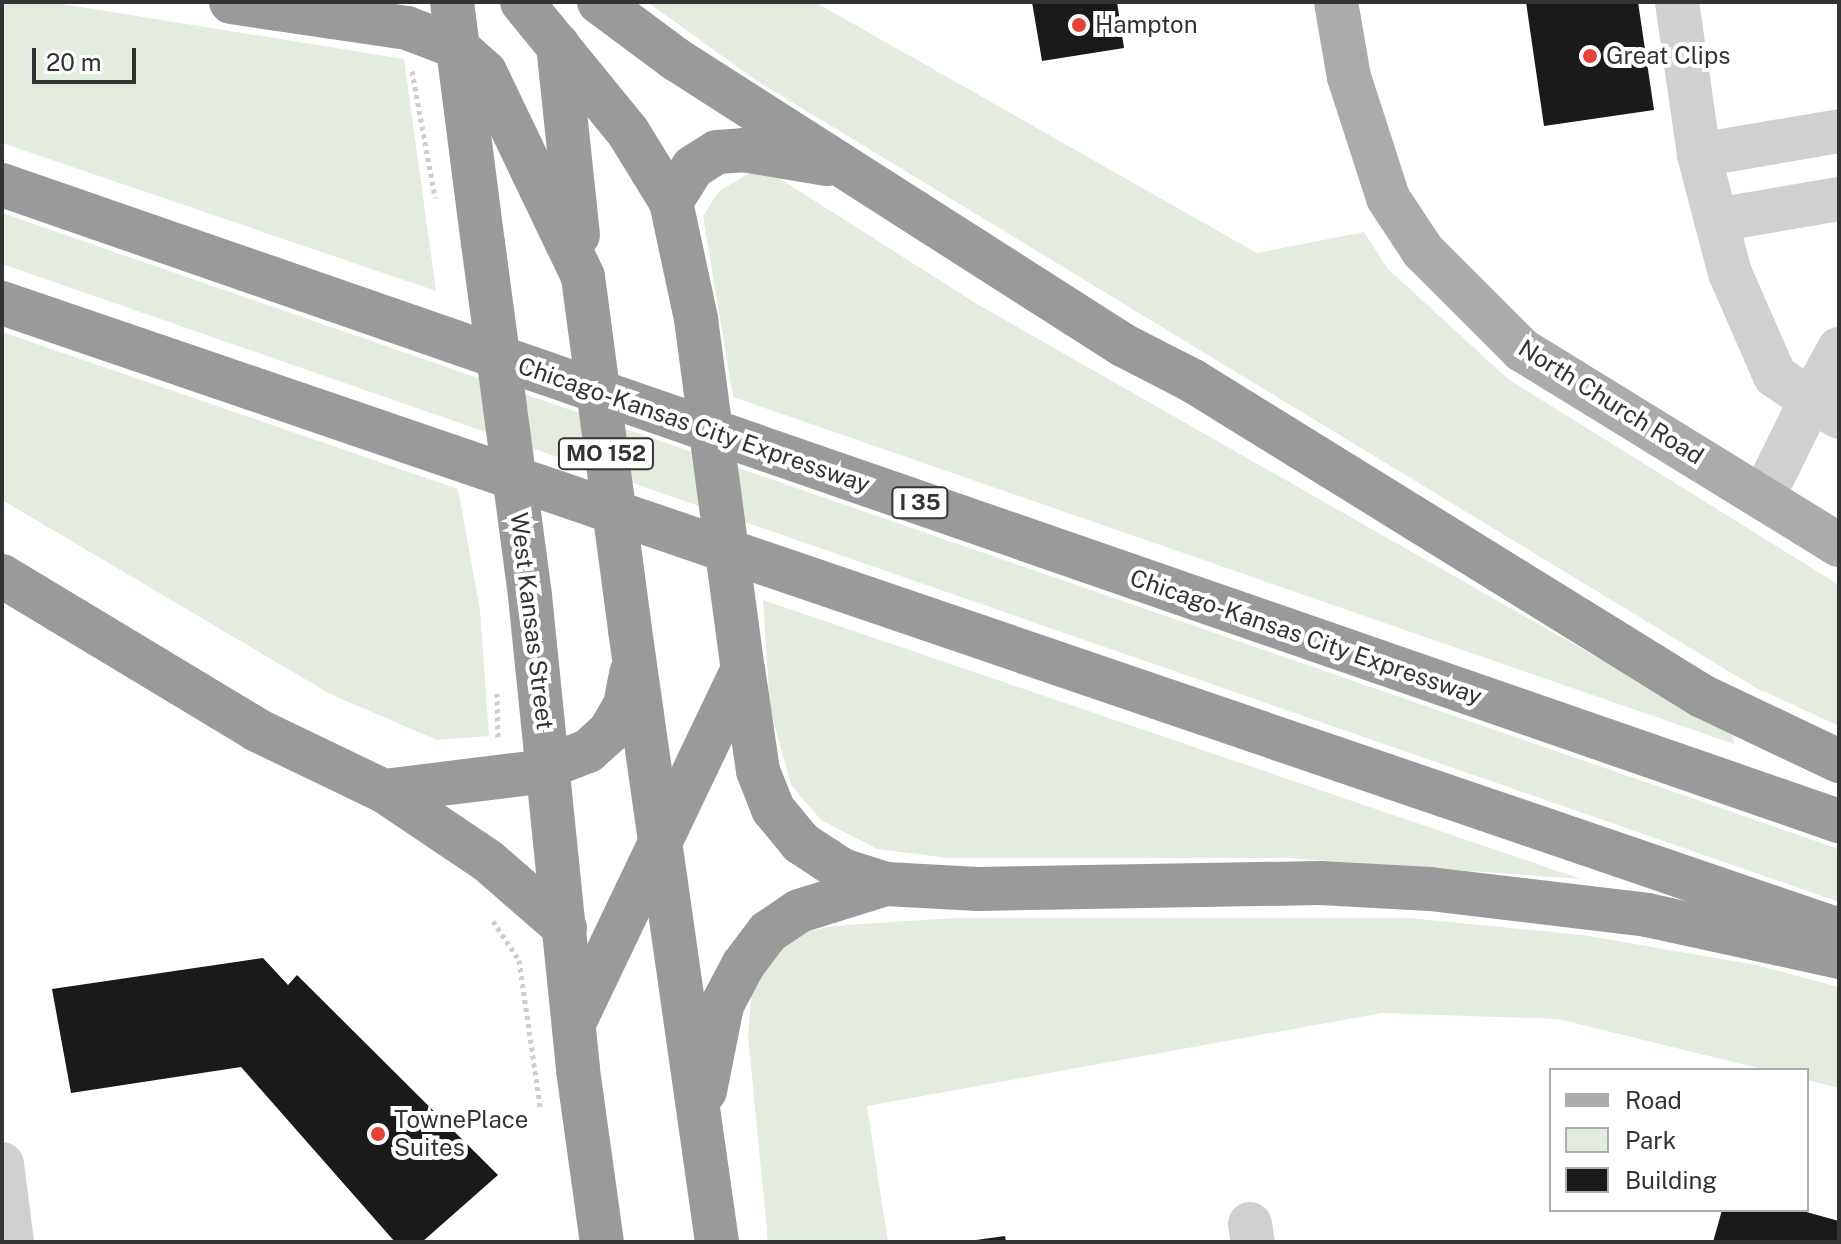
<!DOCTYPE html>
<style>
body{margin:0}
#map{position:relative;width:1841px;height:1244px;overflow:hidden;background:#fff;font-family:"Public Sans",sans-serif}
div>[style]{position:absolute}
.green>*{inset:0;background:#e4ecdf}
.building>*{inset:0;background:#1a1a1a}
.path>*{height:5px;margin-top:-2.5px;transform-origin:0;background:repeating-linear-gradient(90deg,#cdcdcd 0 4px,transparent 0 8px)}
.minor>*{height:44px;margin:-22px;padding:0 22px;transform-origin:22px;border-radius:22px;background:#d0d0d0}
.major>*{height:44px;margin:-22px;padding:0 22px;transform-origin:22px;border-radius:22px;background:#ababab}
.highway>*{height:44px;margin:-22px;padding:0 22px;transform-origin:22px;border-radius:22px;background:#9a9a9a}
.highway-bridge>*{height:44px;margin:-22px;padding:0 22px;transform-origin:22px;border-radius:22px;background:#9a9a9a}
.dots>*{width:22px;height:22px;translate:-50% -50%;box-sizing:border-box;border:4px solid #fff;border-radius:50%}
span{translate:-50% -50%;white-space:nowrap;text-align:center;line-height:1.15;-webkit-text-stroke:8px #fff;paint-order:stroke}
.shield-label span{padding:2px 6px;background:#fff;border:2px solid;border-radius:6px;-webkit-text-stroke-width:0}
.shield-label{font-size:22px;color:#333;font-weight:700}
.poi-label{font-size:24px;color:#333}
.left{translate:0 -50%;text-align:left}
.street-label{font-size:24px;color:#333}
.frame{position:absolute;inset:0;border:4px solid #333;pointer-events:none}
.legend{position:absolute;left:1549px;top:1068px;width:260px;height:144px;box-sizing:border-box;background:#fff;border:2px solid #adadad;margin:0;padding:10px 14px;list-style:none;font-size:24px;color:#333}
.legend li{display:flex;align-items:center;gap:16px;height:40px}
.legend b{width:40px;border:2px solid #adadad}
.scale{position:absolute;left:32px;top:48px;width:104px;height:36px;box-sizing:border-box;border:4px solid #333;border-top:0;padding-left:10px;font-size:24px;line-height:28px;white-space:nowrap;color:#333;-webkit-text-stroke:6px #fff;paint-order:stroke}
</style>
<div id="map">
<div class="green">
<i style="clip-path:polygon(2px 2px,50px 2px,404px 59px,436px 291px,2px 143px)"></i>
<i style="clip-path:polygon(647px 2px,815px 2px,1257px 253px,1364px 232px,1388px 269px,1508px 379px,1839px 585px,1839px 726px,1756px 688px,757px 81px)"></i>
<i style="clip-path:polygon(750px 173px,771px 173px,977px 304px,1733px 735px,1734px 744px,733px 397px,703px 216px,719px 191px)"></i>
<i style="clip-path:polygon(2px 213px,1839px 849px,1839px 902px,2px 264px)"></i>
<i style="clip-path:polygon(2px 332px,458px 489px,480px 610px,489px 736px,437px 740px,330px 694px,2px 500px)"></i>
<i style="clip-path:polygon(763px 600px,1581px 879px,1287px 858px,948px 858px,877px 849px,821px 820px,791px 785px,770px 709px)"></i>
<i style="clip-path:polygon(953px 918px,1409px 918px,1583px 935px,1756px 965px,1839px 987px,1839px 1088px,1807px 1080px,1807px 1070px,1766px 1070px,1558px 1019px,1382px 1013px,867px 1106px,888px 1242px,768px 1242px,748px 1036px,752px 985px,791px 935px,833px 926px)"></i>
</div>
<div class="building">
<i style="clip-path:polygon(1032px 2px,1117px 2px,1124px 48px,1042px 61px)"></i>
<i style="clip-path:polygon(1526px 2px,1638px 2px,1654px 110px,1544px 126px)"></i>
<i style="clip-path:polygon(263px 958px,288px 985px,297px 975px,498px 1175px,422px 1242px,395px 1242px,241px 1067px,71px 1093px,52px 989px)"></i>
<i style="clip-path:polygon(1722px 1210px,1799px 1210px,1839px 1221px,1839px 1242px,1713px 1242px)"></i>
<i style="clip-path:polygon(1005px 1236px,1006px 1242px,976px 1242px,976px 1240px)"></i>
</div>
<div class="path">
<i style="left:412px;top:71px;width:129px;rotate:79.7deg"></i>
<i style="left:497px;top:693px;width:46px;rotate:88.8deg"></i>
<i style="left:493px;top:921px;width:47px;rotate:56.3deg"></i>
<i style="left:519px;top:960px;width:148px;rotate:81.8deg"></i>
</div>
<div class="minor">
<i style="left:1677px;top:2px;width:155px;rotate:81.8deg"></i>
<i style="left:1699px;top:155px;width:122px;rotate:75.3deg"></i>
<i style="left:1730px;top:273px;width:112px;rotate:66.4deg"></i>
<i style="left:1775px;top:376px;width:43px;rotate:33.7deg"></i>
<i style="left:1811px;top:400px;width:108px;rotate:116.3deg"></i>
<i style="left:1699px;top:155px;width:142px;rotate:-9.7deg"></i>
<i style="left:1716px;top:220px;width:125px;rotate:-9.7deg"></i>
<i style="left:1839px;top:349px;width:58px;rotate:118.8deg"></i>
<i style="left:1811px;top:400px;width:33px;rotate:31deg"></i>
<i style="left:2px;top:1164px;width:79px;rotate:82.7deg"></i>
<i style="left:1250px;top:1224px;width:18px;rotate:81deg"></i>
</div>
<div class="major">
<i style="left:1336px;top:2px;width:76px;rotate:80.2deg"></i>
<i style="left:1349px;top:77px;width:127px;rotate:72.1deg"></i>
<i style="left:1388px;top:198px;width:64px;rotate:56.6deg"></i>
<i style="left:1423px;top:251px;width:140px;rotate:45deg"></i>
<i style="left:1522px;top:350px;width:372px;rotate:31.6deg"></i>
</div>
<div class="highway">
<i style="left:231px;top:2px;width:178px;rotate:8.4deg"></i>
<i style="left:407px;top:28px;width:53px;rotate:20.8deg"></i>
<i style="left:457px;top:47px;width:38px;rotate:42deg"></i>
<i style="left:485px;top:72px;width:227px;rotate:64.4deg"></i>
<i style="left:452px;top:2px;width:243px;rotate:82.7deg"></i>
<i style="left:522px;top:2px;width:168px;rotate:50.8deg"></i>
<i style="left:628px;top:132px;width:82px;rotate:58.4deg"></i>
<i style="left:671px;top:202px;width:120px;rotate:77.9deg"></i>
<i style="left:599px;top:2px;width:94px;rotate:36.7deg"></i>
<i style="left:674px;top:58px;width:533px;rotate:32.59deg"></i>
<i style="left:1123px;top:345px;width:79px;rotate:27.2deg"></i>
<i style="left:1193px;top:381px;width:599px;rotate:31.75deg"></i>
<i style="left:1702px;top:696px;width:152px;rotate:25.4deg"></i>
<i style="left:558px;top:45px;width:191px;rotate:84deg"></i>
<i style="left:2px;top:185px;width:1944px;rotate:19.1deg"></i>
<i style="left:671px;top:202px;width:41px;rotate:-57.8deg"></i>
<i style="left:693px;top:167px;width:28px;rotate:-32deg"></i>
<i style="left:717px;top:152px;width:26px;rotate:-4deg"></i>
<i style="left:743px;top:150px;width:85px;rotate:9.5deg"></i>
<i style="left:2px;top:303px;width:1941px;rotate:18.85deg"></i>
<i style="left:2px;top:576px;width:298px;rotate:31.1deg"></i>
<i style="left:257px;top:730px;width:141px;rotate:25.7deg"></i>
<i style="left:384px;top:791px;width:125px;rotate:33.9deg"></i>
<i style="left:488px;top:861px;width:102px;rotate:41deg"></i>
<i style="left:530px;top:596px;width:476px;rotate:84.2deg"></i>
<i style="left:578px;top:1070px;width:174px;rotate:82.1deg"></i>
<i style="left:630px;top:630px;width:618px;rotate:81.91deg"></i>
<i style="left:743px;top:669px;width:103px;rotate:81.6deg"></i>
<i style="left:758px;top:771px;width:41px;rotate:68.5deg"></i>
<i style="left:773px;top:809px;width:44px;rotate:50.5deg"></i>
<i style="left:801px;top:843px;width:49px;rotate:33.4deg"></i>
<i style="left:842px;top:870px;width:46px;rotate:17.7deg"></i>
<i style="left:886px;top:884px;width:92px;rotate:3.1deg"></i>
<i style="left:978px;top:889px;width:343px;rotate:-1deg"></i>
<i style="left:1321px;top:883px;width:109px;rotate:3.2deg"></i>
<i style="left:1430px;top:889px;width:219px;rotate:6.8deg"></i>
<i style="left:1647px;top:915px;width:197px;rotate:12.3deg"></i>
<i style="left:384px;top:791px;width:148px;rotate:-7deg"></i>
<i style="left:531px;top:773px;width:61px;rotate:-21.1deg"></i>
<i style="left:588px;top:751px;width:30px;rotate:-42deg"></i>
<i style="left:610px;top:731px;width:30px;rotate:-60deg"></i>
<i style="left:625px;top:705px;width:33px;rotate:-79deg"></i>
<i style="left:575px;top:1021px;width:390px;rotate:-64.5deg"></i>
<i style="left:705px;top:1091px;width:88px;rotate:-78.8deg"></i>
<i style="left:722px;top:1005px;width:45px;rotate:-62.3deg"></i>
<i style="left:743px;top:965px;width:41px;rotate:-52.9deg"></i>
<i style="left:768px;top:932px;width:37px;rotate:-34deg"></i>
<i style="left:799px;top:911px;width:91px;rotate:-17.2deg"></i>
</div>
<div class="highway-bridge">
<i style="left:483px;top:243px;width:356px;rotate:82.4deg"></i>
<i style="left:583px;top:277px;width:356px;rotate:82.4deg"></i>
<i style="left:696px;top:319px;width:353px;rotate:82.4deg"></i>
</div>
<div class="dots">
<i style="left:1079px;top:25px;background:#e64338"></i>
<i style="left:1590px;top:56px;background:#e64338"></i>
<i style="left:378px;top:1134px;background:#e64338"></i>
</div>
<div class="shield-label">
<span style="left:606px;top:454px">MO 152</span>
<span style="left:920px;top:503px">I 35</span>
</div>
<div class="poi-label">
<span class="left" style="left:1095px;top:25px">Hampton</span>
<span class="left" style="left:1606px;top:56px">Great Clips</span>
<span class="left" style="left:394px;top:1134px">TownePlace<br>Suites</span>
</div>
<div class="street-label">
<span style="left:1611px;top:402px;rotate:32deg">North Church Road</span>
<span style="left:694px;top:425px;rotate:19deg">Chicago-Kansas City Expressway</span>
<span style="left:532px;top:621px;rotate:83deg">West Kansas Street</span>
<span style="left:1306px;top:637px;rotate:19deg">Chicago-Kansas City Expressway</span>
</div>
<div class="frame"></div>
<ul class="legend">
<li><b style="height:10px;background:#ababab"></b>Road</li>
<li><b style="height:22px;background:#e4ecdf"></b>Park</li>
<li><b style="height:22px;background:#1a1a1a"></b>Building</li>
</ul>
<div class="scale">20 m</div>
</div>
